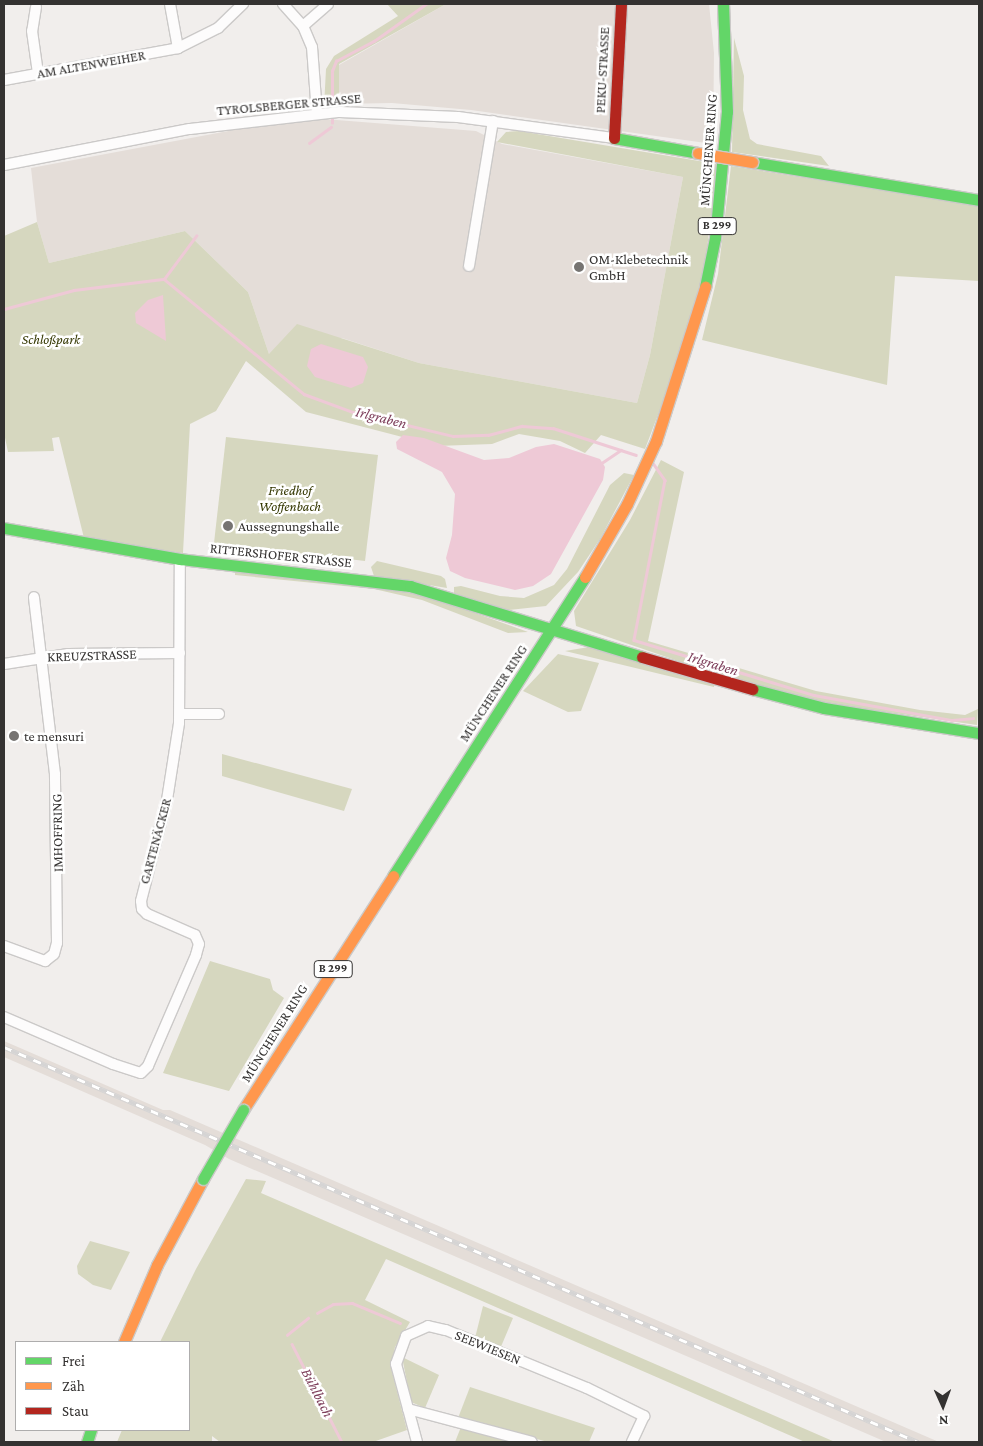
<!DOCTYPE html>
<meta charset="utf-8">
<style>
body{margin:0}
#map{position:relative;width:983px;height:1446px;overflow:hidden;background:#f1eeec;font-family:"Crimson Pro",serif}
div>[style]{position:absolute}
.built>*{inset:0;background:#e4ddd8}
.green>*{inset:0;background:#d6d7bf}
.water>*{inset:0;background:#eec9d6}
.stream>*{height:2.5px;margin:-1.25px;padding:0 1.25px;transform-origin:1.25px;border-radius:1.25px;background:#eec9d6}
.roads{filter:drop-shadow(1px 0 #cbc9c8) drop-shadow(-1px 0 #cbc9c8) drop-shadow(0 1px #cbc9c8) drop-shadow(0 -1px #cbc9c8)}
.street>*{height:10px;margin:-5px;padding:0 5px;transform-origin:5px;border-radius:5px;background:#fdfcfc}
.fast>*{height:11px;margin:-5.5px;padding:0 5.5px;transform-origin:5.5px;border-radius:5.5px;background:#63d668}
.slow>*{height:11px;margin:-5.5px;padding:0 5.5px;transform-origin:5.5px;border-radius:5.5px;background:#ff974d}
.jam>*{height:11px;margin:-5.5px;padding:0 5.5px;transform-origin:5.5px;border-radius:5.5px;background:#b3261e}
.rail>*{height:4.5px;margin-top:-2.25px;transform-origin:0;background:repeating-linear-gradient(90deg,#fff 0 8px,#d5d4d4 0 16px);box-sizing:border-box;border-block:1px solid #d5d4d4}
.bridges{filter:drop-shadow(1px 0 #cbc9c8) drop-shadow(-1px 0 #cbc9c8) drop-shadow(0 1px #cbc9c8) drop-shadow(0 -1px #cbc9c8)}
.fast-bridge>*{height:11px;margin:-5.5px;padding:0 5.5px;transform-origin:5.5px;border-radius:5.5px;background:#63d668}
.slow-bridge>*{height:11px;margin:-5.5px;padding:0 5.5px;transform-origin:5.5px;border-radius:5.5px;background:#ff974d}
.dots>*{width:14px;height:14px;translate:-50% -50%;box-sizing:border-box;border:2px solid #fff;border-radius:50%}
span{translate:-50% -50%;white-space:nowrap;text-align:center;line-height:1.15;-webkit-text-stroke:5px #fff;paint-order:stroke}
.shield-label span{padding:1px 4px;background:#fff;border:1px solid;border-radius:4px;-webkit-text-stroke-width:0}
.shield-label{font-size:12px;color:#343231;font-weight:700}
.street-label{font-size:14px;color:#343231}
.poi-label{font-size:14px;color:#343231}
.left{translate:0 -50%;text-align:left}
.park-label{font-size:14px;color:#343700;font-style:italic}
.water-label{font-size:15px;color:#7e3f5b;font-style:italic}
.frame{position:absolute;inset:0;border:5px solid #343231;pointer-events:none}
.legend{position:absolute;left:15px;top:1341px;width:175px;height:90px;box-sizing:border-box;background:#fff;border:1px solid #aeadad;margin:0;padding:6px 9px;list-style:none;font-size:15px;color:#343231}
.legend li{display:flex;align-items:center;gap:10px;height:25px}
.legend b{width:25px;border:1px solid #aeadad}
.north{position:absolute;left:918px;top:1381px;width:50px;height:50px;-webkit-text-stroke:4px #fff;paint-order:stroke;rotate:178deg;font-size:14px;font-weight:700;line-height:20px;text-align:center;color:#343231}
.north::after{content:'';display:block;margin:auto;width:18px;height:22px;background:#343231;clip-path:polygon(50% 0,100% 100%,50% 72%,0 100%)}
</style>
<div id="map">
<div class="built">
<i style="clip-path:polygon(446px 4px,709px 4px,714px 53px,713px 144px,471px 110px,392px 103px,339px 104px,339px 65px)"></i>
<i style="clip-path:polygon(324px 119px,476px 131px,502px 144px,683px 177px,650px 355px,637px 403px,419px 363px,342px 338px,269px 354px,248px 292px,185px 231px,49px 263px,37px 222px,31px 168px,255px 126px)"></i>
<i style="clip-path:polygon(4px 1041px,163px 1110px,170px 1110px,939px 1442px,886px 1442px,229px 1159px,205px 1145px,4px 1057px)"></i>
</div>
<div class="green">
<i style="clip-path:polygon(387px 4px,446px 4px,339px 64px,339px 104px,324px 107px,326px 69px,334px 56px,398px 16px)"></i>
<i style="clip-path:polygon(734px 38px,744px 76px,743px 110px,750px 139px,757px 144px,821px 156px,829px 166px,732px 152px)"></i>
<i style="clip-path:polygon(519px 131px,717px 164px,705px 266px,675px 370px,645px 449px,601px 435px,585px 453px,560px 441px,519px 434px,492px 444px,437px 446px,306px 412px,246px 361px,216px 411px,190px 424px,183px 553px,84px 538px,59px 437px,52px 438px,54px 451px,8px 452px,4px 433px,4px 236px,37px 222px,49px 263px,185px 231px,248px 292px,269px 354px,297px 324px,419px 363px,637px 403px,650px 355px,683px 177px,497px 142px,506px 132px)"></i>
<i style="clip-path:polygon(731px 166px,979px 206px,979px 281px,895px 276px,887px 385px,702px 340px,718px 274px)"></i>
<i style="clip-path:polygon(226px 437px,378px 455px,365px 561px,214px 543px)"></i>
<i style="clip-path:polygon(661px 460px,684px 472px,648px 641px,816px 691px,920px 710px,965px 715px,978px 709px,977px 725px,825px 703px,722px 676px,576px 626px,574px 611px,630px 520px)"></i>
<i style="clip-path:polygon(624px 473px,634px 475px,600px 539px,578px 572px,546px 606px,509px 610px,454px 593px,454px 587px,461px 586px,500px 596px,524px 598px,554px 585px,567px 569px,610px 485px)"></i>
<i style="clip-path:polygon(377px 561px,441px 576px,445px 579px,447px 588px,374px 576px,371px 567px)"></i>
<i style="clip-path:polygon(235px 570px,422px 594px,528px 632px,508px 633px,422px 600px,374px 589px,235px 575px)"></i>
<i style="clip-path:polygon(589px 647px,714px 685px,714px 687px,565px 651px)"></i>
<i style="clip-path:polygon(558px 654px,599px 663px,581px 711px,568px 712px,523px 691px)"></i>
<i style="clip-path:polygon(222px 754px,352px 789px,344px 811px,222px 776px)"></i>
<i style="clip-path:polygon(210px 961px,270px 979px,273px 990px,284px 998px,229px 1091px,163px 1073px)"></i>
<i style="clip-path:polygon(246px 1179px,266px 1181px,261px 1193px,835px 1442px,805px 1442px,386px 1259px,365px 1300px,410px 1322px,395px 1347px,391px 1368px,407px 1430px,373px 1442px,220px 1442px,212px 1436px,212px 1442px,117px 1442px,122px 1430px,189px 1430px,189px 1342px,160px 1342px,196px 1269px)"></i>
<i style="clip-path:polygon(90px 1241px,130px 1252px,111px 1290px,93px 1285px,78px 1274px,77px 1266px)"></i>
<i style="clip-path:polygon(483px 1306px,513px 1318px,500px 1349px,475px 1338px)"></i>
<i style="clip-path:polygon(402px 1357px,439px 1375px,425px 1408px,411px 1402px)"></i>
<i style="clip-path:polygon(470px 1387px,595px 1428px,589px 1442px,548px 1442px,458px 1418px)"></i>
<i style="clip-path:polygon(461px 1427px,517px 1442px,455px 1442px)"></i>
</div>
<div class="water">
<i style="clip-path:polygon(163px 295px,166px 341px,136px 323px,135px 313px,148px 300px)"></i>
<i style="clip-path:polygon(321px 344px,363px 357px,368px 367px,363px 383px,351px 388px,315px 377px,307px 366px,311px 349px)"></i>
<i style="clip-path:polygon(403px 435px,424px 438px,484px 460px,509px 458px,536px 447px,554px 444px,600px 459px,605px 467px,603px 480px,551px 574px,533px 586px,515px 590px,465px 578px,450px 571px,446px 558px,452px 535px,455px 494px,442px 472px,397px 449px,396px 442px)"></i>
</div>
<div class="stream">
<i style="left:332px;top:103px;width:32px;rotate:-90deg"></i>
<i style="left:332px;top:71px;width:11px;rotate:-68deg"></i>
<i style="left:336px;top:61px;width:43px;rotate:-27.8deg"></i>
<i style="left:374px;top:41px;width:64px;rotate:-35.4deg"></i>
<i style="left:332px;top:123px;width:5px;rotate:-90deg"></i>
<i style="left:309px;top:143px;width:27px;rotate:-36deg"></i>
<i style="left:164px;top:279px;width:181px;rotate:39.4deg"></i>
<i style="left:304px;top:394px;width:52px;rotate:20.2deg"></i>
<i style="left:353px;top:412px;width:103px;rotate:13.5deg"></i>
<i style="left:453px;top:436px;width:35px;rotate:-2deg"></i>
<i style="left:488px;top:435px;width:35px;rotate:-15deg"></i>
<i style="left:522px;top:426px;width:31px;rotate:4deg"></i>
<i style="left:553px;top:428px;width:87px;rotate:18deg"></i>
<i style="left:164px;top:279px;width:54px;rotate:-53.3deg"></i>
<i style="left:4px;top:309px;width:73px;rotate:-15.2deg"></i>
<i style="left:74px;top:290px;width:91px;rotate:-7deg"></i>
<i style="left:653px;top:463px;width:21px;rotate:55deg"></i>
<i style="left:665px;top:480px;width:163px;rotate:101deg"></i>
<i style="left:634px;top:640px;width:188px;rotate:17deg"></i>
<i style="left:814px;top:695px;width:140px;rotate:10.3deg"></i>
<i style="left:952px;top:720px;width:21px;rotate:-5deg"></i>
<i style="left:600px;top:464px;width:25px;rotate:-34deg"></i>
<i style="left:317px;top:1313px;width:18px;rotate:-29deg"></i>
<i style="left:333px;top:1304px;width:19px;rotate:-3deg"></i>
<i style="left:352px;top:1303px;width:52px;rotate:22.6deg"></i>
<i style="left:287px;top:1335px;width:27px;rotate:-39deg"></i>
<i style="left:292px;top:1344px;width:110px;rotate:63deg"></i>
</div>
<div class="roads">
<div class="street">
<i style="left:170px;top:4px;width:45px;rotate:79.7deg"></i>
<i style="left:283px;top:4px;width:30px;rotate:48deg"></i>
<i style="left:303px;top:26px;width:23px;rotate:67deg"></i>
<i style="left:312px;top:47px;width:67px;rotate:85.7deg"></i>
<i style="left:36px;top:7px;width:24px;rotate:99deg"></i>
<i style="left:32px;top:31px;width:42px;rotate:81.9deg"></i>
<i style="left:303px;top:26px;width:33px;rotate:-41deg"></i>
<i style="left:4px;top:80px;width:177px;rotate:-10.4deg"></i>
<i style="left:178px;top:48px;width:45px;rotate:-26.6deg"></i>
<i style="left:218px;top:28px;width:35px;rotate:-44deg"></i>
<i style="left:4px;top:165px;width:189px;rotate:-11deg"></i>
<i style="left:190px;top:129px;width:151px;rotate:-6.5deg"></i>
<i style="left:340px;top:112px;width:118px;rotate:2.4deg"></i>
<i style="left:458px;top:117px;width:156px;rotate:7.7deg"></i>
<i style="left:469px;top:266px;width:147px;rotate:-80.6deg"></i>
<i style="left:4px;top:664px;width:65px;rotate:-8.9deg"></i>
<i style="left:68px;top:654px;width:112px;rotate:-0.5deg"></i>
<i style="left:180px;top:714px;width:39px"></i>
<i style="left:4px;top:946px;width:44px;rotate:20.1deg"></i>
<i style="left:45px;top:961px;width:11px;rotate:-38deg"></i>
<i style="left:54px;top:954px;width:11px;rotate:-75deg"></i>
<i style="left:57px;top:943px;width:169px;rotate:-90.7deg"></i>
<i style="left:55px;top:774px;width:178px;rotate:-96.8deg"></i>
<i style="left:4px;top:1017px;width:119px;rotate:23.3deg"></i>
<i style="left:113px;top:1064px;width:29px;rotate:18deg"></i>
<i style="left:141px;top:1073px;width:10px;rotate:-45deg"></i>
<i style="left:148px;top:1066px;width:121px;rotate:-66.6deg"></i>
<i style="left:196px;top:955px;width:11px;rotate:-75deg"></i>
<i style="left:199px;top:944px;width:10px;rotate:-114deg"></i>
<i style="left:195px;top:935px;width:52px;rotate:-156.4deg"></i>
<i style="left:147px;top:914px;width:7px;rotate:-135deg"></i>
<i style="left:142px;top:909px;width:8px;rotate:-97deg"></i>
<i style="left:141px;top:901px;width:104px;rotate:-75.6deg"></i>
<i style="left:167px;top:800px;width:78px;rotate:-81.1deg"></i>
<i style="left:179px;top:723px;width:164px;rotate:-89.7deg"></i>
<i style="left:408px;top:1409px;width:128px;rotate:14.9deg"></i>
<i style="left:417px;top:1442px;width:81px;rotate:-105.1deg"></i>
<i style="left:396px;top:1364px;width:30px;rotate:-70deg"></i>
<i style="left:406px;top:1336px;width:24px;rotate:-24deg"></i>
<i style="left:428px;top:1326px;width:18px;rotate:13deg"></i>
<i style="left:446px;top:1330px;width:152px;rotate:22.4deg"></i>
<i style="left:587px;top:1388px;width:64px;rotate:26.2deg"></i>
<i style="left:644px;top:1416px;width:29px;rotate:115deg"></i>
</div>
<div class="fast">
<i style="left:614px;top:138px;width:85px;rotate:10.1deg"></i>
<i style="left:752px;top:162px;width:230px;rotate:9.5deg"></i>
<i style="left:705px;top:287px;width:50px;rotate:-78.5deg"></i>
<i style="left:715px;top:238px;width:127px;rotate:-84.6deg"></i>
<i style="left:727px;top:112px;width:108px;rotate:-92.1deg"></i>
<i style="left:4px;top:528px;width:179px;rotate:10deg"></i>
<i style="left:180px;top:559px;width:232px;rotate:6.7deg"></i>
<i style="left:410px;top:586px;width:243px;rotate:17deg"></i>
<i style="left:752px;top:689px;width:74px;rotate:14.8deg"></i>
<i style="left:824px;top:708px;width:157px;rotate:9.2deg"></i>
<i style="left:393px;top:876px;width:355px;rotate:-57.3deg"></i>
<i style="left:87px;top:1442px;width:13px;rotate:-72deg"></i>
</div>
<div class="slow">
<i style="left:585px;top:577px;width:84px;rotate:-60.1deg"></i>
<i style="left:627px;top:504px;width:69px;rotate:-65.3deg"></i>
<i style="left:656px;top:441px;width:162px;rotate:-72.3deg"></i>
<i style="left:243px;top:1110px;width:278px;rotate:-57.3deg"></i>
<i style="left:124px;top:1342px;width:84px;rotate:-66.8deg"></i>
<i style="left:157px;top:1265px;width:98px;rotate:-61.9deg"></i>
</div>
<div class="jam">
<i style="left:614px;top:138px;width:134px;rotate:-87deg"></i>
<i style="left:642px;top:657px;width:115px;rotate:16.2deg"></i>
</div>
</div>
<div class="rail">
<i style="left:4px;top:1047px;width:996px;rotate:23.37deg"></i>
</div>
<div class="bridges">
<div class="fast-bridge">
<i style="left:203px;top:1179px;width:80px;rotate:-59.9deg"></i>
</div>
<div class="slow-bridge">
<i style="left:698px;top:153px;width:55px;rotate:9.5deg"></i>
</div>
</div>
<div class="dots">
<i style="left:579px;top:267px;background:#767472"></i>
<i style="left:228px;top:526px;background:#767472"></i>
<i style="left:14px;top:736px;background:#767472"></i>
</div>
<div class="shield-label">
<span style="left:717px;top:226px">B 299</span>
<span style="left:333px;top:969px">B 299</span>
</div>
<div class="street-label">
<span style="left:91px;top:64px;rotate:-10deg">AM ALTENWEIHER</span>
<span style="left:602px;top:70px;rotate:-87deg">PEKU-STRASSE</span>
<span style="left:289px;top:104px;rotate:-5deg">TYROLSBERGER STRASSE</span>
<span style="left:708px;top:150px;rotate:-86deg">MÜNCHENER RING</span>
<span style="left:281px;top:555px;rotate:6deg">RITTERSHOFER STRASSE</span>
<span style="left:92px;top:655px;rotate:-2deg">KREUZSTRASSE</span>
<span style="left:493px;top:693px;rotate:-57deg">MÜNCHENER RING</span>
<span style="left:57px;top:833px;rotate:-91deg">IMHOFFRING</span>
<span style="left:155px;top:841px;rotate:-75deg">GARTENÄCKER</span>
<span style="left:274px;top:1033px;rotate:-58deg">MÜNCHENER RING</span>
<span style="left:488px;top:1347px;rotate:22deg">SEEWIESEN</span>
</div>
<div class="poi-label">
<span class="left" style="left:589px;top:267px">OM-Klebetechnik<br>GmbH</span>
<span class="left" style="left:238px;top:526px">Aussegnungshalle</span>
<span class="left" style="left:24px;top:736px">te mensuri</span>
</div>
<div class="park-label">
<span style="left:51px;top:339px">Schloßpark</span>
<span style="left:290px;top:498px">Friedhof<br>Woffenbach</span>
</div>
<div class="water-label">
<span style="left:381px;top:418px;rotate:14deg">Irlgraben</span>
<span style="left:713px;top:664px;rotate:17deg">Irlgraben</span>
<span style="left:317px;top:1393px;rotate:63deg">Bühlbach</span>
</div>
<div class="frame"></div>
<ul class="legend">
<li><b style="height:6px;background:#63d668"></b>Frei</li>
<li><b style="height:6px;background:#ff974d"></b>Zäh</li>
<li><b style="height:6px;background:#b3261e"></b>Stau</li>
</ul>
<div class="north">N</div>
</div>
